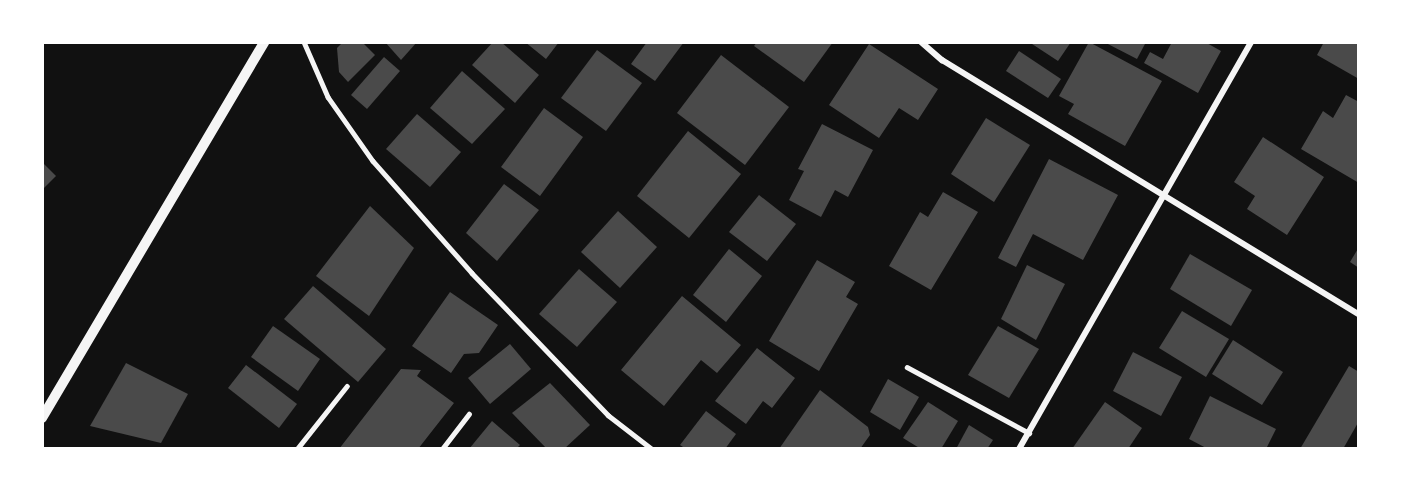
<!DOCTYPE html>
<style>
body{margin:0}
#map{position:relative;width:1401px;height:491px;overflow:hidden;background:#111;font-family:Signika,sans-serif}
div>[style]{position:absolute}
.building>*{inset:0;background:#4a4a4a}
.service>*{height:4.5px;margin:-2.25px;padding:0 2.25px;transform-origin:2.25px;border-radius:2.25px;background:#f5f5f5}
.minor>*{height:6px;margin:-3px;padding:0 3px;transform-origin:3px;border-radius:3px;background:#f5f5f5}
.tertiary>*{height:10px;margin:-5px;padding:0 5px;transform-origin:5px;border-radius:5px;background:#f5f5f5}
span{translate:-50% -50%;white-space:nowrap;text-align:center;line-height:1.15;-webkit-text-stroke:5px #fff;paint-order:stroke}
.frame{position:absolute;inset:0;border:44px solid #fff;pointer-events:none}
</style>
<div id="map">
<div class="building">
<i style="clip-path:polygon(343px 42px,362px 42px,375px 55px,348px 82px,339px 72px,337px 48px)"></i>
<i style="clip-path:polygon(385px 42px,417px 42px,401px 60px)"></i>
<i style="clip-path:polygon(493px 42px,501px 42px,539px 75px,515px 103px,472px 65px)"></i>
<i style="clip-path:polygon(525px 42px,559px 42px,546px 59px)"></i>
<i style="clip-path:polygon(647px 42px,684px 42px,655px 81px,631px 64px)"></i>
<i style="clip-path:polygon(757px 42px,833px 42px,804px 82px,754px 46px)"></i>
<i style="clip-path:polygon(1029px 42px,1071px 42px,1058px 61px)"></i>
<i style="clip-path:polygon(1089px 42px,1162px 81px,1125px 146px,1068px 114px,1074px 104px,1059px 96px)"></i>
<i style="clip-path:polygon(1104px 42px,1146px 42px,1137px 59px)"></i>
<i style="clip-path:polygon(1172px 42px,1205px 42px,1221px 51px,1198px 93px,1144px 63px,1150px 52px,1163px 59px)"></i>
<i style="clip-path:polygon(1324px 42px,1359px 42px,1359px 79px,1317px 55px)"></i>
<i style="clip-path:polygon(869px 44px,938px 89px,918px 120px,899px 108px,879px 138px,829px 105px)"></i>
<i style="clip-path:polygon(597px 50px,642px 83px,606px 131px,561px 98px)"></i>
<i style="clip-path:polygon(1019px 51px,1061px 79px,1048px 98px,1006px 71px)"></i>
<i style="clip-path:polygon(721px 55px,789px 107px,745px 165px,677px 113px)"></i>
<i style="clip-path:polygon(384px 57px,400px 71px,367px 109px,351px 95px)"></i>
<i style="clip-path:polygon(462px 71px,505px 109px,472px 144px,430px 108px)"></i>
<i style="clip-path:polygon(1346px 95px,1359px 102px,1359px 183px,1301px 149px,1323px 111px,1333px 118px)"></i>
<i style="clip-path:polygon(544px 108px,583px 137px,540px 196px,501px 167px)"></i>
<i style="clip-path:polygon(417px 114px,461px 152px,430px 187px,386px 149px)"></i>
<i style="clip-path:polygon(986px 118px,1030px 145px,994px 202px,951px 174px)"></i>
<i style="clip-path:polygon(822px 124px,873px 150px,848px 197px,835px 190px,821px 217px,789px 200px,804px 171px,798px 169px)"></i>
<i style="clip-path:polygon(688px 131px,741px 174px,689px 238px,637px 196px)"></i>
<i style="clip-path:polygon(1263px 137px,1324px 177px,1287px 235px,1247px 209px,1255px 196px,1234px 182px)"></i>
<i style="clip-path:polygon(1049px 159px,1118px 195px,1083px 260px,1033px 234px,1016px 267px,998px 258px)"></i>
<i style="clip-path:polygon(42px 162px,56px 176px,42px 190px)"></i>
<i style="clip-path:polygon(504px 184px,539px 210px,497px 261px,466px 233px)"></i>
<i style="clip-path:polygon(943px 192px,978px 212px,931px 290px,889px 266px,920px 212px,928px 217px)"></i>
<i style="clip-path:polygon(759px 195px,796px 224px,767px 261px,729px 232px)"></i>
<i style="clip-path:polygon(370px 206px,414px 248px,369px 316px,316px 276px)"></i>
<i style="clip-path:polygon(618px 211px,657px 247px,620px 288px,581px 252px)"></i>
<i style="clip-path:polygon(1359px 247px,1359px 268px,1350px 262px)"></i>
<i style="clip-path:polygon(729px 249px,762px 276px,726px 322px,693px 295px)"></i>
<i style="clip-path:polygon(1190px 254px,1252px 290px,1231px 326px,1170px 289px)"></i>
<i style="clip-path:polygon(817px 260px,855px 282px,846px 297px,858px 304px,819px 371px,769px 341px)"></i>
<i style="clip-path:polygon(1027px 265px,1065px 284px,1036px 340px,1001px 319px)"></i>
<i style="clip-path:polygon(579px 269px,617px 302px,577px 347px,539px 314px)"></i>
<i style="clip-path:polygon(313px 286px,386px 349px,358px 382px,284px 319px)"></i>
<i style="clip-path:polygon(450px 292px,498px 325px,479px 353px,464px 354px,451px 373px,412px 346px)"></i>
<i style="clip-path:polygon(682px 296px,741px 345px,717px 373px,701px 360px,664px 406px,621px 370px)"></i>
<i style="clip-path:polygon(1182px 311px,1229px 339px,1206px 377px,1159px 348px)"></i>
<i style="clip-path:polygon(273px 326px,320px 359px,298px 391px,251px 357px)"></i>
<i style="clip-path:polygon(998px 326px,1039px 349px,1009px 398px,968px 375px)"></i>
<i style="clip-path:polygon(1233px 340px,1283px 372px,1262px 405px,1212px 374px)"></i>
<i style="clip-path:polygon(510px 344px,531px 369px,490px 404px,468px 378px)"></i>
<i style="clip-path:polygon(757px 348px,795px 378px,772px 408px,763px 401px,746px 424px,715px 401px)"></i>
<i style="clip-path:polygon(1133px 352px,1182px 377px,1161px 416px,1113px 391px)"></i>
<i style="clip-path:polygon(126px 363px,188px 394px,161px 443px,90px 426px)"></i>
<i style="clip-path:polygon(246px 365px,297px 404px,279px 428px,228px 388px)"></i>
<i style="clip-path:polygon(1349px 366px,1359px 372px,1359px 421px,1343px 449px,1300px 449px)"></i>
<i style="clip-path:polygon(401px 369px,421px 370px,417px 376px,454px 403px,418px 449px,339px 449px)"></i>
<i style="clip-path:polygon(888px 379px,919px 397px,900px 430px,870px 412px)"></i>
<i style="clip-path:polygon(550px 383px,590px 425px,564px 449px,547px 449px,512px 413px)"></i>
<i style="clip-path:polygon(820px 390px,868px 427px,870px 435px,860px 449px,779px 449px)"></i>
<i style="clip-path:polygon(1210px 396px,1276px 429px,1266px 449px,1208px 449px,1189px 439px)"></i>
<i style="clip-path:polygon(928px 402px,958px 421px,941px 449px,921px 449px,903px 438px)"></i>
<i style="clip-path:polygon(1105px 402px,1142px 428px,1128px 449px,1072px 449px)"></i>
<i style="clip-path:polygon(706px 411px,736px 434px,725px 449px,686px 449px,680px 445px)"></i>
<i style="clip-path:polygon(492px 421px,520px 445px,516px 449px,469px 449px)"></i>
<i style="clip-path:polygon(969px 425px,993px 440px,987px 449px,956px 449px)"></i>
</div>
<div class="service">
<i style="left:304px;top:42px;width:60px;rotate:66.4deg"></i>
<i style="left:328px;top:97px;width:78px;rotate:54.9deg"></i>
<i style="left:373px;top:161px;width:149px;rotate:48.5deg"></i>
<i style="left:472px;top:273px;width:197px;rotate:46.2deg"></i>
<i style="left:608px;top:415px;width:56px;rotate:37.7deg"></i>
<i style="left:907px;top:367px;width:139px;rotate:28.4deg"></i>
<i style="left:297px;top:449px;width:80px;rotate:-51.6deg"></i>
<i style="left:442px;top:449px;width:44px;rotate:-52.4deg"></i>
</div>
<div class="minor">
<i style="left:921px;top:42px;width:28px;rotate:41deg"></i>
<i style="left:942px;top:60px;width:489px;rotate:31.4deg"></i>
<i style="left:1019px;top:449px;width:468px;rotate:-60.3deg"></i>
</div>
<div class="tertiary">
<i style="left:42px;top:418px;width:437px;rotate:-59.4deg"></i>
</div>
<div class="frame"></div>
</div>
